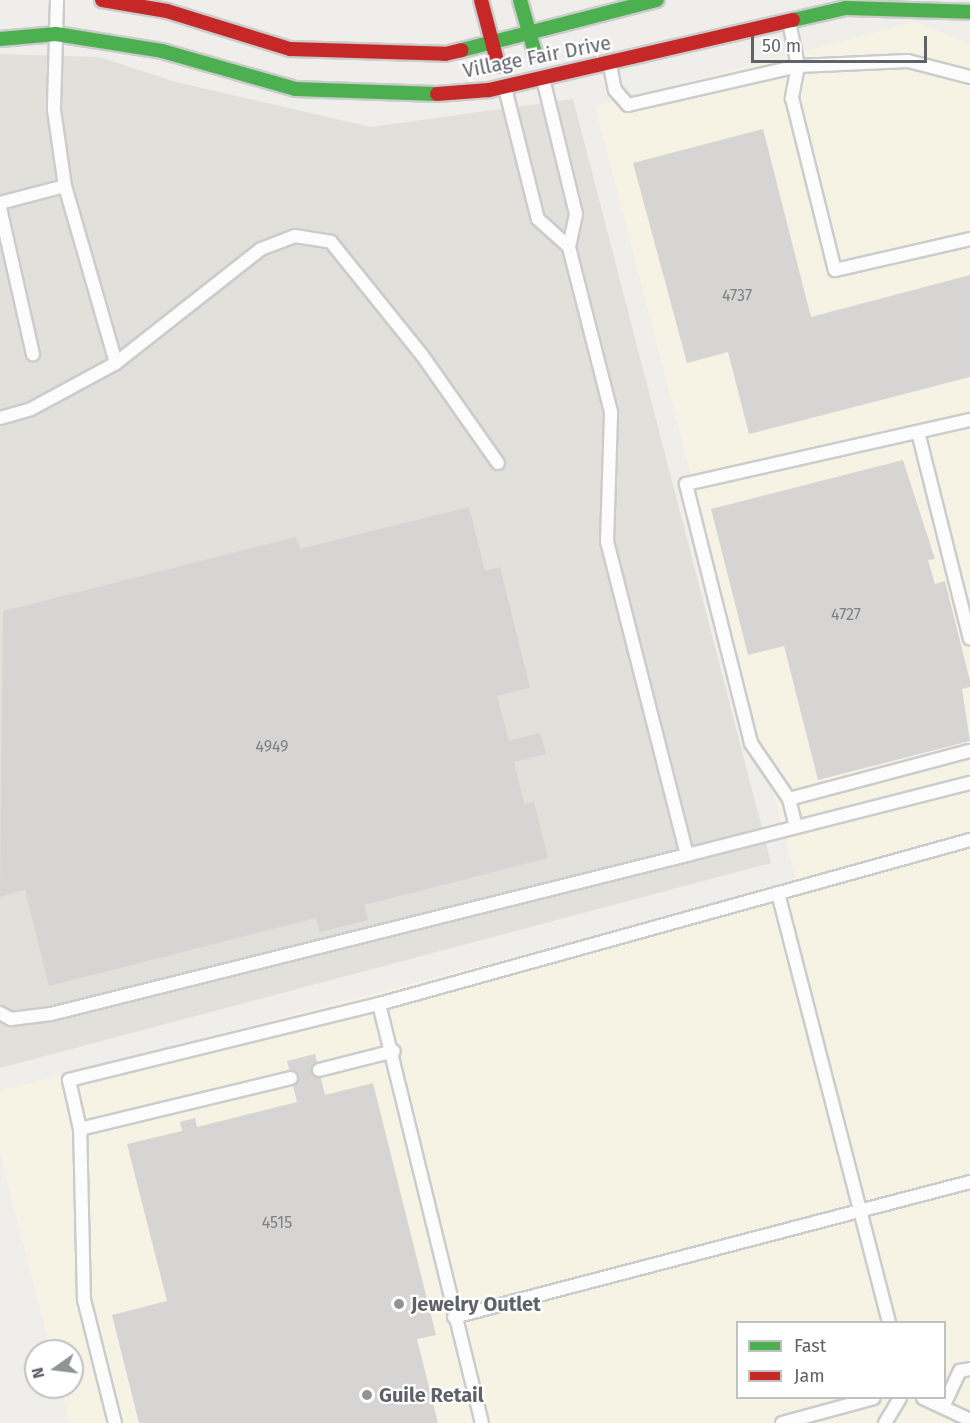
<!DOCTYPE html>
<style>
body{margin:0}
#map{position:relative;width:970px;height:1423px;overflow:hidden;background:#efeeea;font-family:"Fira Sans",sans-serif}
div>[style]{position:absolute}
.commercial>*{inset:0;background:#f7f3e4}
.education>*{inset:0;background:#e2e0da}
.building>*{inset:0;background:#d6d5d3}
.roads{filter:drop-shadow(2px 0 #cbcccc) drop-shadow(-2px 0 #cbcccc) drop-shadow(0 2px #cbcccc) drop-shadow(0 -2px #cbcccc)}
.lane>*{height:12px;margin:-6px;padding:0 6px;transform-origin:6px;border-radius:6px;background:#fdfcfc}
.fast>*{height:14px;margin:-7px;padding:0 7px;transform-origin:7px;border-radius:7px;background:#4caf50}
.jam>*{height:14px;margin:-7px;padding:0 7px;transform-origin:7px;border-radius:7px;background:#c62828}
.dots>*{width:16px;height:16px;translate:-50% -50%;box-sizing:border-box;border:3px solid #fff;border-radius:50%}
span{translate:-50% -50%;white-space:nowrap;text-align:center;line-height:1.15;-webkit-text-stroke:4.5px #fff;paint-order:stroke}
.number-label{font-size:16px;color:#7e8184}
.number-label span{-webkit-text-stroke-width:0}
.street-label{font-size:20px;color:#5f6368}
.poi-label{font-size:20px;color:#5f6368;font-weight:700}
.left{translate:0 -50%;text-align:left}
.legend{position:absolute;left:736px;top:1321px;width:210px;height:78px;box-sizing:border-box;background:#fff;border:2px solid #bfc1c3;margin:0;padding:8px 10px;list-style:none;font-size:18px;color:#5f6368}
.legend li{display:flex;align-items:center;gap:12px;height:30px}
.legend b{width:30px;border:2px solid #bfc1c3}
.north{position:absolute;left:24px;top:1339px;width:60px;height:60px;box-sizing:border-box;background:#fff;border:2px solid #bfc1c3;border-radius:50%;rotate:256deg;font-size:16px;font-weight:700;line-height:24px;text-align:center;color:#5f6368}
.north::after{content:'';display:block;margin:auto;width:21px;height:27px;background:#919496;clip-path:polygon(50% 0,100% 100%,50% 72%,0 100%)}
.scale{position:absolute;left:751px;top:36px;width:176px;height:27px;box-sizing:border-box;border:3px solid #5f6368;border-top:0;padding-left:8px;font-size:18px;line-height:21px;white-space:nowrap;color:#5f6368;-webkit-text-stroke:4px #fff;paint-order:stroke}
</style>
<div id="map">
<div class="commercial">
<i style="clip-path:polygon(evenodd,915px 22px,970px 44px,970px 1423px,70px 1423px,61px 1387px,72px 1387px,72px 1351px,51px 1351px,0 1154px,0 1091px,797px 883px,595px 106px,915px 22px,738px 1322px,944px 1322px,944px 1398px,738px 1398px,738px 1322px)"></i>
</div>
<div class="education">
<i style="clip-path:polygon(0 54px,99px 57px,176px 82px,371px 127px,573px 99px,771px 863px,0 1068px)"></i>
</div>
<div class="building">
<i style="clip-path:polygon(763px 129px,811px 317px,970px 275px,970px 377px,749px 434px,728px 352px,687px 363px,633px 163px)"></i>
<i style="clip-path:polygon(903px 460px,935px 559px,928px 560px,935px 584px,945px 581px,970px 681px,970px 687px,962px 689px,970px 741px,818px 780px,784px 646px,748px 655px,711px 509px)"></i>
<i style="clip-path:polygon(469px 507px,485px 571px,500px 567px,530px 688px,497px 696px,509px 741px,540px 733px,546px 754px,514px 762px,524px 804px,534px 802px,548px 858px,364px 905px,368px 920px,320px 932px,316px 918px,49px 986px,25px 890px,0 897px,3px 611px,296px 537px,300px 549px)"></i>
<i style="clip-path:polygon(315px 1054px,325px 1095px,373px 1083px,436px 1335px,417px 1339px,438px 1423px,139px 1423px,112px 1315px,167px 1301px,127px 1144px,182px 1131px,180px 1122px,195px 1118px,197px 1127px,297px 1102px,287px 1061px)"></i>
</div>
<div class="roads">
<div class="lane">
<i style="left:57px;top:0;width:110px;rotate:91.6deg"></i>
<i style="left:54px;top:110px;width:77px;rotate:81.8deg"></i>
<i style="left:65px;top:186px;width:184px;rotate:73.9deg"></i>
<i style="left:789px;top:22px;width:45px;rotate:78.4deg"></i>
<i style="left:798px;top:66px;width:33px;rotate:101deg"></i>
<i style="left:792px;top:98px;width:177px;rotate:76deg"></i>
<i style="left:835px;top:270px;width:139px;rotate:-12.9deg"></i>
<i style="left:610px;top:65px;width:25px;rotate:79deg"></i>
<i style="left:615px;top:90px;width:20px;rotate:49deg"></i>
<i style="left:628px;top:105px;width:174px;rotate:-12.9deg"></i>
<i style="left:798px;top:66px;width:110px;rotate:-2.6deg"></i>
<i style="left:908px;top:61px;width:64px;rotate:14.5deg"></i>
<i style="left:505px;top:88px;width:135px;rotate:75.9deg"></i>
<i style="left:538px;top:219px;width:42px;rotate:42.1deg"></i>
<i style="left:0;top:203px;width:67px;rotate:-14.7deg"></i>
<i style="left:0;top:208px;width:150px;rotate:77.3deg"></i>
<i style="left:0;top:418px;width:32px;rotate:-16deg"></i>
<i style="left:31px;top:409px;width:97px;rotate:-28.4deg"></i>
<i style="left:116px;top:363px;width:184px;rotate:-38.2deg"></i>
<i style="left:261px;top:249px;width:36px;rotate:-21deg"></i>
<i style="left:295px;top:236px;width:36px;rotate:9deg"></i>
<i style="left:331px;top:242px;width:145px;rotate:51.2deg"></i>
<i style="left:422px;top:355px;width:132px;rotate:54.9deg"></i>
<i style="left:918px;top:432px;width:213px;rotate:75.9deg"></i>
<i style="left:789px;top:799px;width:68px;rotate:-124.2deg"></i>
<i style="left:751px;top:743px;width:267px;rotate:-104.1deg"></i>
<i style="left:686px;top:484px;width:291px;rotate:-12.7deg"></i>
<i style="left:796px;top:827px;width:29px;rotate:-104deg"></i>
<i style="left:789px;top:799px;width:187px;rotate:-14.9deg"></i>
<i style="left:687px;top:855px;width:292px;rotate:-14.3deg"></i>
<i style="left:778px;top:893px;width:443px;rotate:75.5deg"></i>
<i style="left:379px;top:1004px;width:431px;rotate:76.2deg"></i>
<i style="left:0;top:1013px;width:13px;rotate:29deg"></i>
<i style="left:11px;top:1019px;width:40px;rotate:-7.1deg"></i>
<i style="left:51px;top:1014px;width:656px;rotate:-14.04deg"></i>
<i style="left:687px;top:855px;width:323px;rotate:-104.3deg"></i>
<i style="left:607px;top:542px;width:130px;rotate:-88.2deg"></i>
<i style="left:611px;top:412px;width:170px;rotate:-104.3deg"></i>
<i style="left:569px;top:247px;width:34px;rotate:-78deg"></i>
<i style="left:576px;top:214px;width:139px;rotate:-103.7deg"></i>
<i style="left:319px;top:1070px;width:77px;rotate:-14.2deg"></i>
<i style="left:80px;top:1129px;width:217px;rotate:-13.6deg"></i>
<i style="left:454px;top:1317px;width:533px;rotate:-14.66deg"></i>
<i style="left:923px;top:1398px;width:52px;rotate:25.1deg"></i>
<i style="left:943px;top:1407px;width:40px;rotate:-65deg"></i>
<i style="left:960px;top:1371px;width:10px;rotate:-11deg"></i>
<i style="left:115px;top:1423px;width:127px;rotate:-104.1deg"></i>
<i style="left:84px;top:1300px;width:171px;rotate:-91.3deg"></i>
<i style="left:80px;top:1129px;width:50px;rotate:-102.7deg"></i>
<i style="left:69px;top:1080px;width:319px;rotate:-13.8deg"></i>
<i style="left:379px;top:1004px;width:613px;rotate:-15.51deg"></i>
<i style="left:782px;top:1423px;width:95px;rotate:-15.2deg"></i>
<i style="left:885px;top:1423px;width:29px;rotate:-59deg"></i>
</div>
<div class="fast">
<i style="left:520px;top:0;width:55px;rotate:74.2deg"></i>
<i style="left:793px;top:20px;width:54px;rotate:-12.8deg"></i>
<i style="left:846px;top:8px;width:124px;rotate:1.8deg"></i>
<i style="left:0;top:39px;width:56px;rotate:-5.1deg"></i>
<i style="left:56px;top:34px;width:107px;rotate:9.1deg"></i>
<i style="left:162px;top:51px;width:138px;rotate:15.9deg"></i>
<i style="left:295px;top:89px;width:142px;rotate:2deg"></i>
<i style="left:462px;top:50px;width:201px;rotate:-14.4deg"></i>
</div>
<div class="jam">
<i style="left:102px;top:0;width:66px;rotate:9.6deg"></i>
<i style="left:167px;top:11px;width:129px;rotate:17.2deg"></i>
<i style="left:290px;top:49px;width:155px;rotate:1.8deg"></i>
<i style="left:445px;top:54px;width:17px;rotate:-13deg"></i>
<i style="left:481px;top:0;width:67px;rotate:75.3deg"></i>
<i style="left:437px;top:94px;width:52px;rotate:-4.4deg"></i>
<i style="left:489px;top:90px;width:312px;rotate:-13deg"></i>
</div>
</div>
<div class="dots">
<i style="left:399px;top:1304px;background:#919496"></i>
<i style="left:367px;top:1395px;background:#919496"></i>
</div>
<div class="number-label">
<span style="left:737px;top:296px">4737</span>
<span style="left:846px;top:615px">4727</span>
<span style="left:272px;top:747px">4949</span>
<span style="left:277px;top:1223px">4515</span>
</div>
<div class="street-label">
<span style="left:537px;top:57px;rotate:-11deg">Village Fair Drive</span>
</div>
<div class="poi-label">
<span class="left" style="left:411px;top:1304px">Jewelry Outlet</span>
<span class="left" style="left:379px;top:1395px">Guile Retail</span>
</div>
<ul class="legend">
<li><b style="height:8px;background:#4caf50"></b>Fast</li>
<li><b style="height:8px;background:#c62828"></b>Jam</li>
</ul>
<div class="north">N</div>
<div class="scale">50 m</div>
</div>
